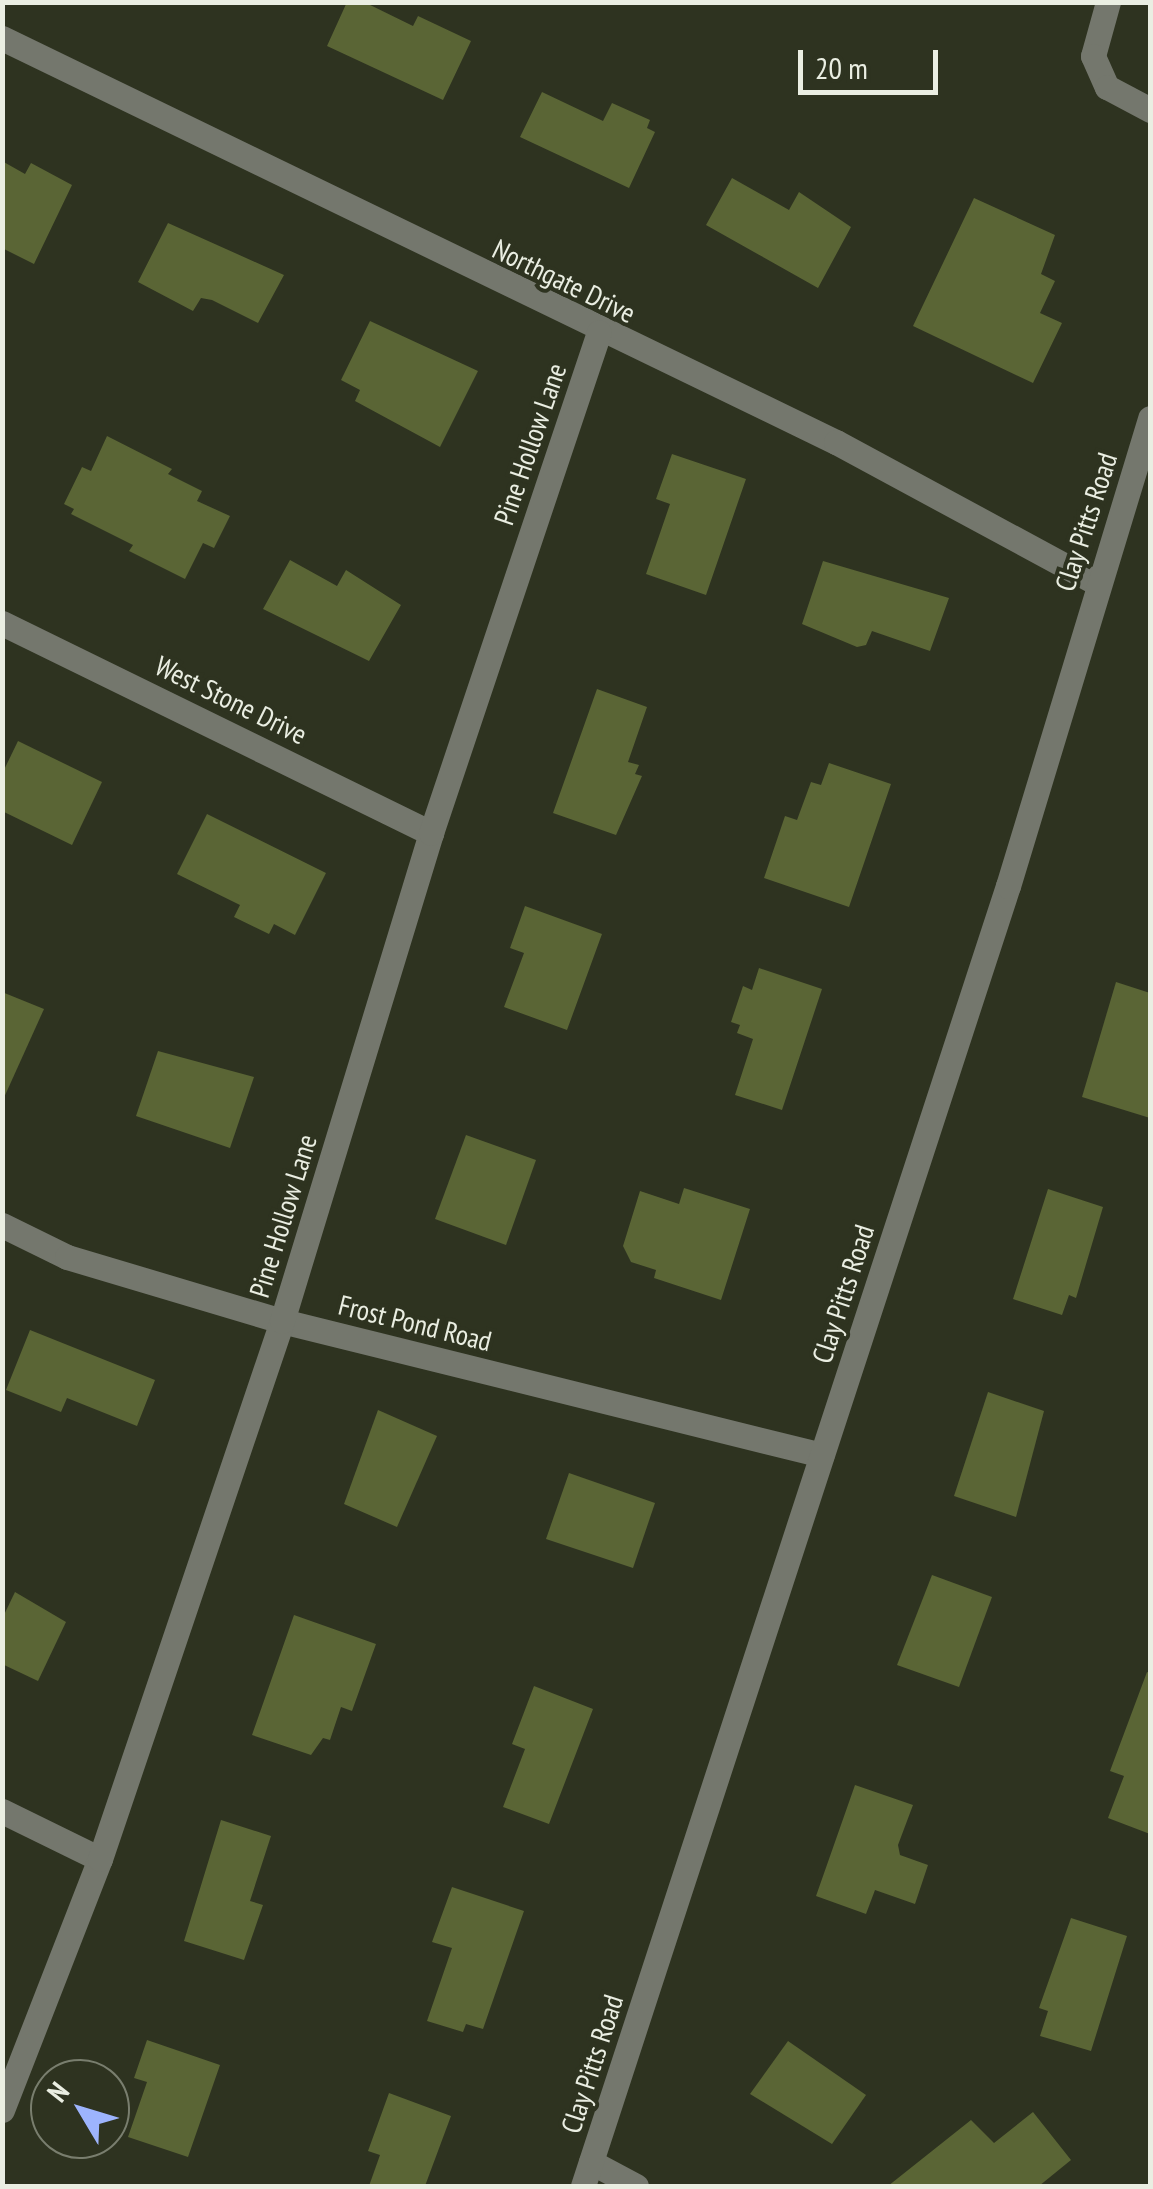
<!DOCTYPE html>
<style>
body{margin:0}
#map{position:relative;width:1153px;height:2189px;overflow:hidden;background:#2e3320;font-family:"PT Sans Narrow",sans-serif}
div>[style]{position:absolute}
.building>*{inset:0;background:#5a6535}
.minor>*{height:25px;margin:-12.5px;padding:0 12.5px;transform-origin:12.5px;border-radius:12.5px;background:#74776d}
span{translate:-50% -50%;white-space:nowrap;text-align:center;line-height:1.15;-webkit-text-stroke:8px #2e3320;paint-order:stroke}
.street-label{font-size:28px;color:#eaeee2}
.frame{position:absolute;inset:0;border:5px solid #eaeee2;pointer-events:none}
.north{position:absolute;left:30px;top:2059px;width:100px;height:100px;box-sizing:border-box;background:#2e3320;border:2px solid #797e6e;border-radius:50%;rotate:308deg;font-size:28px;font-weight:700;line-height:40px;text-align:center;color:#eaeee2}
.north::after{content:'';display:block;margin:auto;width:35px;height:45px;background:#9db4fd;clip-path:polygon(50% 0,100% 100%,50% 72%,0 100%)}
.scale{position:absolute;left:798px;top:50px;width:140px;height:45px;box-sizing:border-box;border:5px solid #eaeee2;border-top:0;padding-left:12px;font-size:30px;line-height:35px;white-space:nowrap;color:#eaeee2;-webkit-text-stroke:8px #2e3320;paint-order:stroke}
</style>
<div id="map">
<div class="building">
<i style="clip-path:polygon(347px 2px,364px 2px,413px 26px,418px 16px,471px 41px,443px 100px,327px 46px)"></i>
<i style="clip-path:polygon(542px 92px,603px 121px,612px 103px,650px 120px,647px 128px,655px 132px,629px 188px,520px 137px)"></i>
<i style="clip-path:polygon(2px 161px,25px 174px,31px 163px,72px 185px,34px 264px,2px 248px)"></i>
<i style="clip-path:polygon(732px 178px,789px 210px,799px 192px,851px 227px,818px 288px,706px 225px)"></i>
<i style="clip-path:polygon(974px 198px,1055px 235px,1041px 274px,1055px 281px,1040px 313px,1062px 323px,1033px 383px,913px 326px)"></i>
<i style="clip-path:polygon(168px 223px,284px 275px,258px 323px,212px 300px,201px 298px,193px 311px,138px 282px)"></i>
<i style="clip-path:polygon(370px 321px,478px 371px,440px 447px,355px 401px,360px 390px,341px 380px)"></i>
<i style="clip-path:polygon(107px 436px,172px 469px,168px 474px,202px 491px,197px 501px,230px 516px,214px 548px,203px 543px,185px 579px,129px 551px,133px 545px,71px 514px,74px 509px,64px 504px,82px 467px,91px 471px)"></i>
<i style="clip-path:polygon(672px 454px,746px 479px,706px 595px,646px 574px,670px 504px,656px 499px)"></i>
<i style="clip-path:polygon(290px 560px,337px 586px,346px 570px,401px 605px,369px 661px,263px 609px)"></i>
<i style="clip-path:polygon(823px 561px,949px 598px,930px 651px,872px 631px,866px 645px,857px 647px,802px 624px)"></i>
<i style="clip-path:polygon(597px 689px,647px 707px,628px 762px,639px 765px,635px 774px,642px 776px,616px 835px,553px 813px)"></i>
<i style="clip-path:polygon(18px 741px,102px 782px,72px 845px,2px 811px,2px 774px)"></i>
<i style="clip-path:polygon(829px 763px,891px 784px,849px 907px,764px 878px,785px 816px,797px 820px,811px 782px,821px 785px)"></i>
<i style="clip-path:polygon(207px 814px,326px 873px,295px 935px,274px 924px,269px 934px,234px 917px,240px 905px,177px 874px)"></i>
<i style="clip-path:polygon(525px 906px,602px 934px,567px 1030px,504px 1007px,524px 953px,510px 948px)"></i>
<i style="clip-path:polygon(759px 968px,822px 989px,782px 1110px,735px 1095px,753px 1039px,737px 1033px,740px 1025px,731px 1022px,743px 986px,752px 990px)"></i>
<i style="clip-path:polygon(1116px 982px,1150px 993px,1150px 1118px,1082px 1097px)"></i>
<i style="clip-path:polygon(2px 992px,44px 1009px,2px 1102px)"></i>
<i style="clip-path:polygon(158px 1051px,254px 1077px,230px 1148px,136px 1116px)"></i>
<i style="clip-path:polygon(466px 1135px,536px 1160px,506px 1245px,435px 1219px)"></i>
<i style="clip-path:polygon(684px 1188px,750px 1209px,721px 1300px,654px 1278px,656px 1270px,631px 1262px,623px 1246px,640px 1191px,679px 1204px)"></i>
<i style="clip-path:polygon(1048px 1189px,1103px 1207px,1076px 1298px,1069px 1295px,1062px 1315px,1013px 1299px)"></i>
<i style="clip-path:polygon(30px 1330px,155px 1380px,137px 1426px,67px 1398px,61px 1412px,6px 1390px)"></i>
<i style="clip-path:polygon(988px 1392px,1044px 1411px,1016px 1517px,954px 1496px)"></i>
<i style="clip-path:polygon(378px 1410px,437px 1436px,397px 1527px,344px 1504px)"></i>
<i style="clip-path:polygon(569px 1473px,655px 1503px,633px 1568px,546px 1539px)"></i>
<i style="clip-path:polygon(932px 1575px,992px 1597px,959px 1687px,897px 1665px)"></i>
<i style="clip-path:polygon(15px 1592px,66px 1622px,38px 1681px,2px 1664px,2px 1619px)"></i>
<i style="clip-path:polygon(294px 1615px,376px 1644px,352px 1711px,341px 1707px,330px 1740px,323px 1738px,311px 1755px,252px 1735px)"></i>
<i style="clip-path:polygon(1147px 1672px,1150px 1673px,1150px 1834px,1108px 1818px,1124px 1776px,1110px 1771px)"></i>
<i style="clip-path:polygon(534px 1686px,593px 1709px,549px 1824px,503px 1807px,525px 1749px,512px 1744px)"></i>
<i style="clip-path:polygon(855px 1785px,913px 1805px,898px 1845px,900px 1855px,928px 1865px,915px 1904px,875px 1890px,866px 1914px,816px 1896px)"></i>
<i style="clip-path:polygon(221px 1820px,271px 1836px,250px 1901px,263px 1905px,244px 1960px,184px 1941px)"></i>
<i style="clip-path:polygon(452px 1887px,524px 1911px,483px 2029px,466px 2024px,463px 2032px,427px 2021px,452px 1948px,432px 1942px)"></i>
<i style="clip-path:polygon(1071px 1918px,1127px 1936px,1091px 2051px,1040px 2036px,1048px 2011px,1039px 2008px)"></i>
<i style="clip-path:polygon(147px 2040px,220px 2065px,188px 2157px,128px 2137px,147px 2082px,134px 2078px)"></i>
<i style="clip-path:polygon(788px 2041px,866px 2095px,832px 2144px,750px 2094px)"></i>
<i style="clip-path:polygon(389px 2093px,451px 2116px,425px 2186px,369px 2186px,380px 2155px,368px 2151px)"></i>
<i style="clip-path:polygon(1033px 2112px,1071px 2160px,1039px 2186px,888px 2186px,971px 2120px,994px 2143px)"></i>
</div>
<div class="minor">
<i style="left:1108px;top:2px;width:56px;rotate:105.5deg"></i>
<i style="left:1093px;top:56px;width:34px;rotate:66deg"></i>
<i style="left:1107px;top:87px;width:49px;rotate:28.1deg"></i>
<i style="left:2px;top:38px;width:927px;rotate:25.85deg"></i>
<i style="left:836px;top:442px;width:297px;rotate:28.4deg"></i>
<i style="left:2px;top:623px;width:478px;rotate:26.1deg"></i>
<i style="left:2px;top:1225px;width:72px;rotate:26.2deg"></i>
<i style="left:67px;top:1257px;width:224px;rotate:16.6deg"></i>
<i style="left:282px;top:1321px;width:556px;rotate:13.94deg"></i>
<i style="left:2px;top:1811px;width:109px;rotate:26.1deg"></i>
<i style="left:2px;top:2110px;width:269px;rotate:-68.7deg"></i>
<i style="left:100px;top:1859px;width:568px;rotate:-71.31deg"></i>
<i style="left:282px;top:1321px;width:510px;rotate:-73.02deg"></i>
<i style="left:431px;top:833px;width:528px;rotate:-71.46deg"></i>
<i style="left:591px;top:2162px;width:51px;rotate:28.1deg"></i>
<i style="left:583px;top:2186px;width:1368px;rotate:-71.9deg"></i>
<i style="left:1008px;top:886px;width:489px;rotate:-73.1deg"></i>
</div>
<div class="street-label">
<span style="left:564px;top:281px;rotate:26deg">Northgate Drive</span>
<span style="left:530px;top:444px;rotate:-71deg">Pine Hollow Lane</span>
<span style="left:1086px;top:522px;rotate:-72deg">Clay Pitts Road</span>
<span style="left:231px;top:700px;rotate:26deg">West Stone Drive</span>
<span style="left:283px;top:1216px;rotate:-73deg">Pine Hollow Lane</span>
<span style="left:843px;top:1294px;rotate:-72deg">Clay Pitts Road</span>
<span style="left:415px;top:1323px;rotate:14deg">Frost Pond Road</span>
<span style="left:592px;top:2064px;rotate:-72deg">Clay Pitts Road</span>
</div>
<div class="frame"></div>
<div class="north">N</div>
<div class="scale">20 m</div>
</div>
